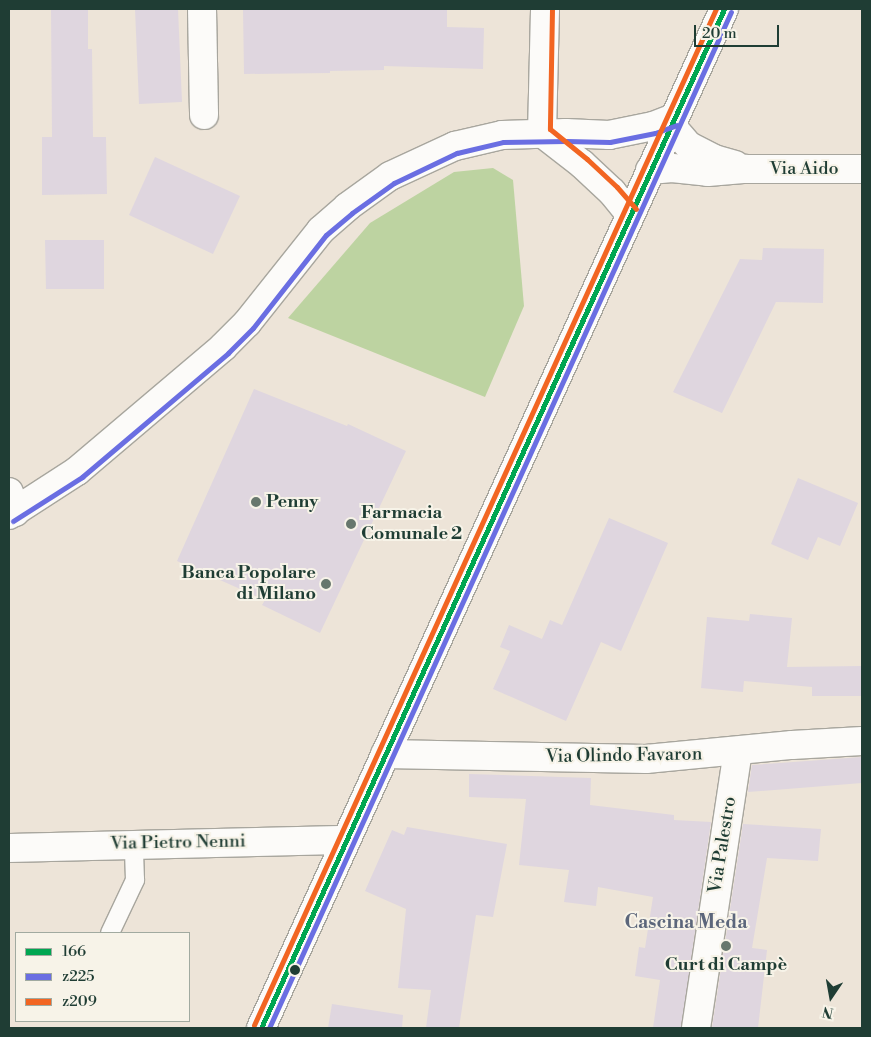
<!DOCTYPE html>
<meta charset="utf-8">
<style>
body{margin:0}
#map{position:relative;width:871px;height:1037px;overflow:hidden;background:#ede4d8;font-family:"Libre Bodoni",serif}
div>[style]{position:absolute}
.green>*{inset:0;background:#bdd3a1}
.building>*{inset:0;background:#dfd6df}
.roads{filter:drop-shadow(1px 0 #a8a69e) drop-shadow(-1px 0 #a8a69e) drop-shadow(0 1px #a8a69e) drop-shadow(0 -1px #a8a69e)}
.lane>*{height:18px;margin:-9px;padding:0 9px;transform-origin:9px;border-radius:9px;background:#fcfbf9}
.street>*{height:28px;margin:-14px;padding:0 14px;transform-origin:14px;border-radius:14px;background:#fcfbf9}
.secondary>*{height:28px;margin:-14px;padding:0 14px;transform-origin:14px;border-radius:14px;background:#fcfbf9}
.bus-1>*{height:5px;margin:-2.5px;padding:0 2.5px;transform-origin:2.5px;border-radius:2.5px;background:#00a651}
.bus-2>*{height:5px;margin:-2.5px;padding:0 2.5px;transform-origin:2.5px;border-radius:2.5px;background:#6a6ee2}
.bus-3>*{height:5px;margin:-2.5px;padding:0 2.5px;transform-origin:2.5px;border-radius:2.5px;background:#f26522}
.dots>*{width:14px;height:14px;translate:-50% -50%;box-sizing:border-box;border:2px solid #f7f3e8;border-radius:50%}
span{translate:-50% -50%;white-space:nowrap;text-align:center;line-height:1.15;-webkit-text-stroke:4px #f7f3e8;paint-order:stroke}
.street-label{font-size:18px;color:#1f3d34}
.poi-label{font-size:18px;color:#1f3d34;font-weight:700}
.left{translate:0 -50%;text-align:left}
.right{translate:-100% -50%;text-align:right}
.neighbourhood-label{font-size:19px;color:#5c667b;font-weight:700}
.frame{position:absolute;inset:0;border:10px solid #1f3d34;pointer-events:none}
.legend{position:absolute;left:15px;top:932px;width:175px;height:90px;box-sizing:border-box;background:#f7f3e8;border:1px solid #a1aaa0;margin:0;padding:6px 9px;list-style:none;font-size:15px;color:#1f3d34}
.legend li{display:flex;align-items:center;gap:10px;height:25px}
.legend b{width:25px;border:1px solid #a1aaa0}
.north{position:absolute;left:806px;top:972px;width:50px;height:50px;-webkit-text-stroke:4px #f7f3e8;paint-order:stroke;rotate:192deg;font-size:14px;font-weight:700;line-height:20px;text-align:center;color:#1f3d34}
.north::after{content:'';display:block;margin:auto;width:18px;height:22px;background:#1f3d34;clip-path:polygon(50% 0,100% 100%,50% 72%,0 100%)}
.scale{position:absolute;left:694px;top:25px;width:85px;height:22px;box-sizing:border-box;border:2px solid #1f3d34;border-top:0;padding-left:6px;font-size:15px;line-height:18px;white-space:nowrap;color:#1f3d34;-webkit-text-stroke:4px #f7f3e8;paint-order:stroke}
</style>
<div id="map">
<div class="green">
<i style="clip-path:polygon(493px 168px,513px 180px,524px 306px,485px 397px,288px 318px,370px 223px,454px 172px)"></i>
</div>
<div class="building">
<i style="clip-path:polygon(51px 9px,88px 9px,88px 49px,92px 49px,93px 137px,106px 137px,107px 194px,42px 195px,42px 137px,52px 137px)"></i>
<i style="clip-path:polygon(135px 9px,178px 9px,182px 102px,139px 104px)"></i>
<i style="clip-path:polygon(243px 9px,447px 9px,447px 27px,484px 28px,483px 69px,384px 66px,384px 70px,330px 71px,330px 73px,244px 74px)"></i>
<i style="clip-path:polygon(155px 157px,240px 196px,213px 254px,129px 215px)"></i>
<i style="clip-path:polygon(45px 240px,104px 240px,104px 289px,46px 289px)"></i>
<i style="clip-path:polygon(763px 248px,824px 249px,823px 303px,776px 302px,722px 413px,673px 392px,740px 259px,762px 260px)"></i>
<i style="clip-path:polygon(254px 389px,347px 426px,348px 424px,406px 451px,320px 633px,262px 605px,265px 600px,177px 561px)"></i>
<i style="clip-path:polygon(798px 478px,858px 503px,840px 546px,818px 537px,808px 560px,771px 544px)"></i>
<i style="clip-path:polygon(609px 518px,668px 543px,621px 651px,601px 642px,566px 721px,493px 689px,510px 651px,500px 647px,509px 625px,542px 639px,550px 620px,562px 625px)"></i>
<i style="clip-path:polygon(750px 614px,792px 618px,787px 667px,862px 666px,862px 696px,812px 696px,812px 687px,744px 681px,743px 692px,701px 688px,707px 617px,749px 621px)"></i>
<i style="clip-path:polygon(862px 757px,862px 783px,748px 792px,752px 765px)"></i>
<i style="clip-path:polygon(469px 774px,591px 778px,590px 805px,674px 815px,674px 820px,711px 822px,681px 1028px,653px 1028px,660px 980px,635px 976px,639px 947px,645px 948px,653px 897px,598px 887px,596px 906px,564px 902px,569px 870px,519px 865px,526px 799px,469px 797px)"></i>
<i style="clip-path:polygon(743px 824px,821px 829px,818px 861px,767px 858px,752px 948px,767px 950px,758px 1028px,712px 1028px)"></i>
<i style="clip-path:polygon(407px 827px,507px 844px,493px 917px,476px 915px,459px 1028px,426px 1028px,431px 990px,398px 988px,406px 909px,365px 891px,392px 830px,404px 835px)"></i>
<i style="clip-path:polygon(332px 1004px,403px 1015px,402px 1028px,328px 1028px)"></i>
</div>
<div class="roads">
<div class="lane">
<i style="left:110px;top:933px;width:59px;rotate:-64.7deg"></i>
<i style="left:135px;top:880px;width:36px;rotate:-92deg"></i>
</div>
<div class="street">
<i style="left:202px;top:9px;width:106px;rotate:88.9deg"></i>
<i style="left:674px;top:118px;width:11px;rotate:90deg"></i>
<i style="left:674px;top:129px;width:23px;rotate:49deg"></i>
<i style="left:689px;top:146px;width:28px;rotate:27deg"></i>
<i style="left:714px;top:159px;width:22px;rotate:16deg"></i>
<i style="left:542px;top:133px;width:124px;rotate:-88.6deg"></i>
<i style="left:650px;top:170px;width:22px;rotate:-5deg"></i>
<i style="left:672px;top:168px;width:36px;rotate:6deg"></i>
<i style="left:708px;top:172px;width:38px;rotate:-5deg"></i>
<i style="left:746px;top:169px;width:116px"></i>
<i style="left:9px;top:492px;width:21px;rotate:73deg"></i>
<i style="left:9px;top:848px;width:337px;rotate:-1.4deg"></i>
<i style="left:696px;top:1028px;width:280px;rotate:-81.4deg"></i>
</div>
<div class="secondary">
<i style="left:542px;top:133px;width:51px;rotate:37.8deg"></i>
<i style="left:582px;top:164px;width:41px;rotate:43deg"></i>
<i style="left:612px;top:192px;width:28px;rotate:51deg"></i>
<i style="left:9px;top:515px;width:81px;rotate:-32.9deg"></i>
<i style="left:77px;top:471px;width:192px;rotate:-40.3deg"></i>
<i style="left:223px;top:347px;width:34px;rotate:-45deg"></i>
<i style="left:247px;top:323px;width:119px;rotate:-51.5deg"></i>
<i style="left:321px;top:230px;width:35px;rotate:-41deg"></i>
<i style="left:347px;top:207px;width:53px;rotate:-35.8deg"></i>
<i style="left:390px;top:176px;width:72px;rotate:-24.8deg"></i>
<i style="left:455px;top:146px;width:48px;rotate:-13.2deg"></i>
<i style="left:502px;top:135px;width:64px;rotate:-1.8deg"></i>
<i style="left:566px;top:133px;width:43px;rotate:2.7deg"></i>
<i style="left:609px;top:135px;width:45px;rotate:-11.6deg"></i>
<i style="left:653px;top:126px;width:22px;rotate:-21deg"></i>
<i style="left:385px;top:754px;width:261px;rotate:1.1deg"></i>
<i style="left:646px;top:759px;width:147px;rotate:-5.5deg"></i>
<i style="left:792px;top:745px;width:70px;rotate:-3.3deg"></i>
<i style="left:261px;top:1028px;width:1119px;rotate:-65.56deg"></i>
</div>
</div>
<div class="bus-1">
<i style="left:261px;top:1028px;width:1119px;rotate:-65.56deg"></i>
</div>
<div class="bus-2">
<i style="left:13px;top:521px;width:82px;rotate:-32.5deg"></i>
<i style="left:82px;top:477px;width:192px;rotate:-40.3deg"></i>
<i style="left:228px;top:353px;width:35px;rotate:-45deg"></i>
<i style="left:253px;top:328px;width:118px;rotate:-51.9deg"></i>
<i style="left:326px;top:235px;width:34px;rotate:-40deg"></i>
<i style="left:352px;top:213px;width:52px;rotate:-35.5deg"></i>
<i style="left:394px;top:183px;width:70px;rotate:-25.5deg"></i>
<i style="left:457px;top:153px;width:47px;rotate:-13.4deg"></i>
<i style="left:503px;top:142px;width:63px;rotate:-0.9deg"></i>
<i style="left:566px;top:141px;width:44px;rotate:1.3deg"></i>
<i style="left:610px;top:142px;width:46px;rotate:-11.3deg"></i>
<i style="left:655px;top:133px;width:23px;rotate:-20deg"></i>
<i style="left:269px;top:1028px;width:1116px;rotate:-65.55deg"></i>
</div>
<div class="bus-3">
<i style="left:552px;top:9px;width:120px;rotate:91deg"></i>
<i style="left:550px;top:129px;width:48px;rotate:39deg"></i>
<i style="left:587px;top:159px;width:41px;rotate:43deg"></i>
<i style="left:617px;top:187px;width:29px;rotate:49deg"></i>
<i style="left:254px;top:1025px;width:1116px;rotate:-65.55deg"></i>
</div>
<div class="dots">
<i style="left:256px;top:502px;background:#67776d"></i>
<i style="left:351px;top:524px;background:#67776d"></i>
<i style="left:326px;top:584px;background:#67776d"></i>
<i style="left:726px;top:946px;background:#67776d"></i>
<i style="left:295px;top:970px;background:#1f3d34"></i>
</div>
<div class="street-label">
<span style="left:804px;top:169px">Via Aido</span>
<span style="left:624px;top:756px;rotate:-1deg">Via Olindo Favaron</span>
<span style="left:178px;top:843px;rotate:-1deg">Via Pietro Nenni</span>
<span style="left:723px;top:845px;rotate:-81deg">Via Palestro</span>
</div>
<div class="poi-label">
<span class="left" style="left:266px;top:502px">Penny</span>
<span class="left" style="left:361px;top:524px">Farmacia<br>Comunale 2</span>
<span class="right" style="left:316px;top:584px">Banca Popolare<br>di Milano</span>
<span style="left:726px;top:965px">Curt di Campè</span>
</div>
<div class="neighbourhood-label">
<span style="left:686px;top:923px">Cascina Meda</span>
</div>
<div class="frame"></div>
<ul class="legend">
<li><b style="height:6px;background:#00a651"></b>166</li>
<li><b style="height:6px;background:#6a6ee2"></b>z225</li>
<li><b style="height:6px;background:#f26522"></b>z209</li>
</ul>
<div class="north">N</div>
<div class="scale">20 m</div>
</div>
